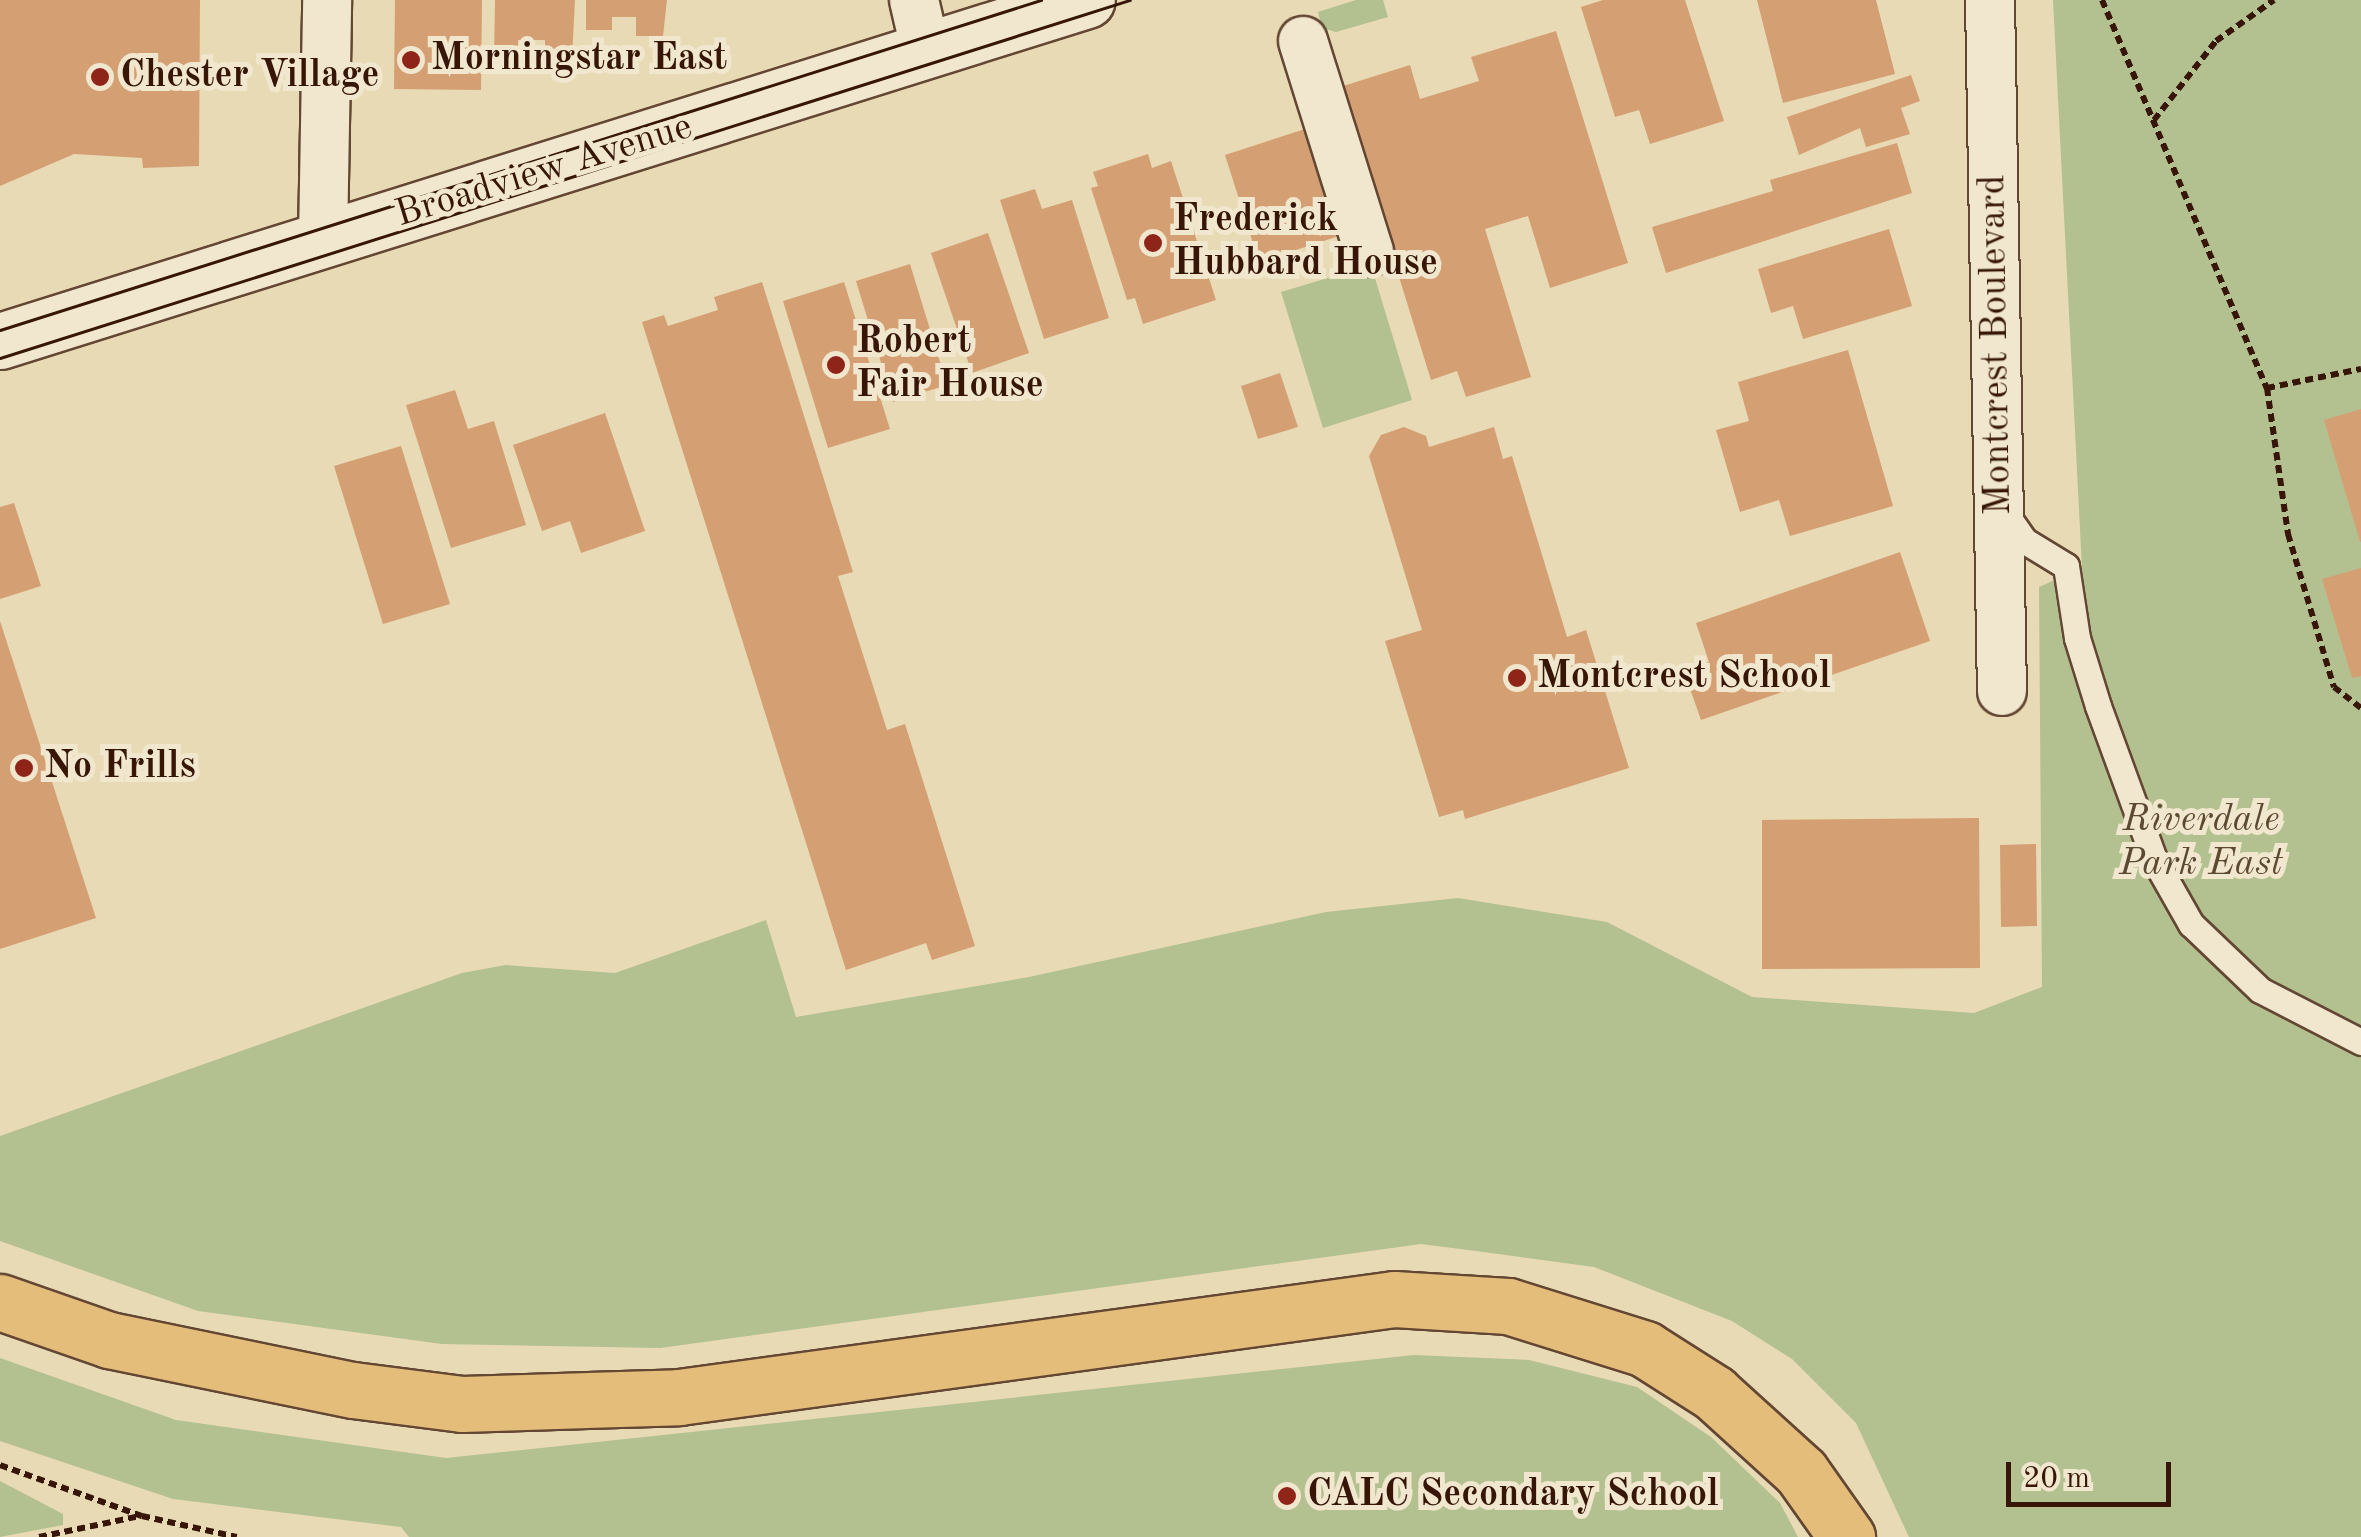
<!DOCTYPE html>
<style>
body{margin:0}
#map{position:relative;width:2361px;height:1537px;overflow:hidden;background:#e8dab4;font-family:"Old Standard TT",serif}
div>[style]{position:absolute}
.green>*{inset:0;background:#b3c090}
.building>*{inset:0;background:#d59f74}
.path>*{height:6px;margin-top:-3px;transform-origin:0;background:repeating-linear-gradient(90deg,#371608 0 8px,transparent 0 13px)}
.roads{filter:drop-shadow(2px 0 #634733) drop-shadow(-2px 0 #634733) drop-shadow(0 2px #634733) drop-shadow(0 -2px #634733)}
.lane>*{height:25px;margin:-12.5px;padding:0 12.5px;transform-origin:12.5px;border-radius:12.5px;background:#f0e7ce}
.street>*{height:48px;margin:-24px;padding:0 24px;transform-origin:24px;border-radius:24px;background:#f0e7ce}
.secondary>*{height:55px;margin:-27.5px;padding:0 27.5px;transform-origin:27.5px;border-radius:27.5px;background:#f0e7ce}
.highway>*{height:55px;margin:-27.5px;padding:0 27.5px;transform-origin:27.5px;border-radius:27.5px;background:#e4bd7a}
.tram>*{height:2.5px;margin:-1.25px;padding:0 1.25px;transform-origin:1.25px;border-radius:1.25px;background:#371608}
.dots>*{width:28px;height:28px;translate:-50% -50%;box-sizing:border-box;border:5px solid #f0e7ce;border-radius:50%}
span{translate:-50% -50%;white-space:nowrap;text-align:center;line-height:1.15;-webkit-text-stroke:10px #f0e7ce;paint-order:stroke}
.poi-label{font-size:38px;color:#371608;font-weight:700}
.left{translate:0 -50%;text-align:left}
.street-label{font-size:38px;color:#371608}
.park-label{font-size:38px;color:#5c4931;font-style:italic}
.scale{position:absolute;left:2006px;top:1462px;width:165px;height:45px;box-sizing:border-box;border:5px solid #371608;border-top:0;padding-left:12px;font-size:30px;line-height:35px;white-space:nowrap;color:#371608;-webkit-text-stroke:8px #f0e7ce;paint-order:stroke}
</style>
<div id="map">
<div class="green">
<i style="clip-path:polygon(1356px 0,1383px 0,1388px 17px,1336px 32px,1322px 28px,1318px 12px)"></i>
<i style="clip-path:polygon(2053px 0,2361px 0,2361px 1537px,1909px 1537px,1856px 1423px,1792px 1359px,1732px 1321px,1594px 1267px,1476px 1251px,1421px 1244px,660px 1348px,442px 1344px,198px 1311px,0 1241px,0 1136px,462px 973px,506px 965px,615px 973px,766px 920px,796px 1017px,1029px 977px,1326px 912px,1458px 898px,1607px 922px,1752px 997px,1974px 1013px,2042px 987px,2039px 587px,2082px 568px)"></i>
<i style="clip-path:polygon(1371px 265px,1412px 400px,1323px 428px,1281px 292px)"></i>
<i style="clip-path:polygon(1414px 1355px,1529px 1360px,1637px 1387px,1711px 1437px,1780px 1503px,1798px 1537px,409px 1537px,401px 1527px,173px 1499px,0 1441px,0 1358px,176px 1420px,446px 1458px)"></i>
<i style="clip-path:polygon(0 1481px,63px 1514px,63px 1525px,0 1537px)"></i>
</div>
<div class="building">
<i style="clip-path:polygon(0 0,200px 0,199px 166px,143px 168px,142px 158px,74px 154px,0 186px)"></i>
<i style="clip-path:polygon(395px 0,482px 0,481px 90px,394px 89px)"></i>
<i style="clip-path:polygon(495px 0,575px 0,572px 59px,545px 58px,545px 40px,518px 40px,518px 55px,494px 55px)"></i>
<i style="clip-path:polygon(586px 0,667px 0,663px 36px,636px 36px,636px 17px,612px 17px,612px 30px,586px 30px)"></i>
<i style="clip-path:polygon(1603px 0,1685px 0,1724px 121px,1650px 144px,1639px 110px,1615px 117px,1581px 7px)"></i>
<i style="clip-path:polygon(1757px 0,1876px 0,1895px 74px,1783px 103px)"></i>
<i style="clip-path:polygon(1556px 31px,1628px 263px,1550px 288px,1528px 216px,1485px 229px,1531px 377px,1466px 397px,1457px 371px,1431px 380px,1340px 87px,1410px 65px,1420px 99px,1479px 81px,1471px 57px)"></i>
<i style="clip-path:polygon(1911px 75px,1920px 101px,1901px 108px,1910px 134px,1866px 147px,1860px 128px,1799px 155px,1787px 117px)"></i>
<i style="clip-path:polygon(1308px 128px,1342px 235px,1259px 262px,1225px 155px)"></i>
<i style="clip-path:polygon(1897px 143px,1912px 193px,1666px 273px,1652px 227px,1773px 191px,1770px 180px)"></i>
<i style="clip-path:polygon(1148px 154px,1152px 168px,1171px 161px,1216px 300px,1143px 324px,1135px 298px,1127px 300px,1091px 188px,1098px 186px,1093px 172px)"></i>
<i style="clip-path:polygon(1035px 189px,1042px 209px,1072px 200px,1109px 318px,1044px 339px,1000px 200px)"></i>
<i style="clip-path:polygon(1889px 229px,1912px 306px,1803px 339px,1793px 306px,1771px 313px,1758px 269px)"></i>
<i style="clip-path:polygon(988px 233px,1029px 353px,972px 373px,931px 253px)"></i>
<i style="clip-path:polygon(910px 264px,947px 385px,893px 402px,856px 281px)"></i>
<i style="clip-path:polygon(762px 282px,853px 572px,838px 576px,887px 730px,905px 724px,975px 946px,932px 960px,926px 943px,846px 970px,642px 322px,664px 315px,668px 326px,718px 310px,714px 297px)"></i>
<i style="clip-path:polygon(844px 282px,890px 429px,828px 448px,783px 301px)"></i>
<i style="clip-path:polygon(1848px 350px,1893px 506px,1790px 536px,1779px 500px,1740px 512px,1716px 430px,1749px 421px,1738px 382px)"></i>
<i style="clip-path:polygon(1280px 373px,1298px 427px,1258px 439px,1241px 386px)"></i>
<i style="clip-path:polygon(455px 390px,468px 429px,494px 421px,526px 525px,451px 548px,406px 405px)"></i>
<i style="clip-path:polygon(2361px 409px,2361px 542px,2360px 542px,2324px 420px)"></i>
<i style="clip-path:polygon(605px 413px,645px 531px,581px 553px,570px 521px,542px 531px,513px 445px)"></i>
<i style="clip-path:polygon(1404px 427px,1426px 436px,1429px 447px,1494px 427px,1503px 459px,1512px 456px,1567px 637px,1586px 630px,1629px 768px,1465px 819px,1463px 810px,1439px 817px,1385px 641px,1422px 630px,1369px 456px,1381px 435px)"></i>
<i style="clip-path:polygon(401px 446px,450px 604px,383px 624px,334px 466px)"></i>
<i style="clip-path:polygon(14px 503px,41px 586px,0 599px,0 507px)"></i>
<i style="clip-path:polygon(1900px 552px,1930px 641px,1701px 720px,1684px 672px,1709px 662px,1696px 623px)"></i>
<i style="clip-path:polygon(2361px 568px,2361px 676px,2352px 678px,2322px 579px)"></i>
<i style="clip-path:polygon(0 621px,96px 918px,0 949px)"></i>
<i style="clip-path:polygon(1979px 818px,1980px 968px,1762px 969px,1762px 820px)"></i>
<i style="clip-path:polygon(2036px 844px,2037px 926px,2001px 927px,2000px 845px)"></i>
</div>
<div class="path">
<i style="left:2102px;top:0;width:422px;rotate:67deg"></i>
<i style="left:2267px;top:388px;width:148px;rotate:81.8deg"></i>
<i style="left:2288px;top:534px;width:160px;rotate:73.3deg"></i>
<i style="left:2334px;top:687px;width:34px;rotate:38deg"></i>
<i style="left:2154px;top:120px;width:100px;rotate:-51.9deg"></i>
<i style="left:2216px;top:41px;width:71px;rotate:-35.3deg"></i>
<i style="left:2267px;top:388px;width:96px;rotate:-11.4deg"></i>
<i style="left:0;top:1465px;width:151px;rotate:19.8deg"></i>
<i style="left:142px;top:1516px;width:97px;rotate:12.5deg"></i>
<i style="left:39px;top:1537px;width:99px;rotate:-11.7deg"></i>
</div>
<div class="roads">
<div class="lane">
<i style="left:2003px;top:510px;width:38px;rotate:55deg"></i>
<i style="left:2025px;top:541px;width:48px;rotate:31.4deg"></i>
<i style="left:2066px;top:566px;width:73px;rotate:81.3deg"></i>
<i style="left:2077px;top:638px;width:71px;rotate:72.8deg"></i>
<i style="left:2098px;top:706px;width:163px;rotate:69.9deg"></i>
<i style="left:2154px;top:859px;width:75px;rotate:60.4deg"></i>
<i style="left:2191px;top:924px;width:95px;rotate:43.7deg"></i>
<i style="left:2260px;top:990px;width:114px;rotate:27.2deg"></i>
</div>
<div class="street">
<i style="left:914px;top:0;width:53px;rotate:77deg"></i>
<i style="left:1990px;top:0;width:691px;rotate:89.01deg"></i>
<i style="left:1303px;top:41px;width:221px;rotate:72.6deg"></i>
<i style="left:323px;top:240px;width:240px;rotate:-89deg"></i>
</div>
<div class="secondary">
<i style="left:0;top:341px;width:1139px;rotate:-17.42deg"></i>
</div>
<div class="highway">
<i style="left:0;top:1302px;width:115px;rotate:19.2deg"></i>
<i style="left:109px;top:1340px;width:249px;rotate:11.6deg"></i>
<i style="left:353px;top:1390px;width:110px;rotate:7.3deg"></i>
<i style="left:462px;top:1404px;width:217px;rotate:-1.8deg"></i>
<i style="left:679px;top:1397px;width:722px;rotate:-7.8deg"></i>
<i style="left:1394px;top:1299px;width:114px;rotate:3.5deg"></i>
<i style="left:1508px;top:1306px;width:144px;rotate:17.4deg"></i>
<i style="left:1645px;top:1349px;width:82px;rotate:32.5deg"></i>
<i style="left:1714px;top:1393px;width:118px;rotate:42.2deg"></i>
<i style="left:1801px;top:1472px;width:80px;rotate:54.7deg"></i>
</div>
</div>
<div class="tram">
<i style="left:0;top:330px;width:1092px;rotate:-17.59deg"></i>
<i style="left:0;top:358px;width:1185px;rotate:-17.58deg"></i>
</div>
<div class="dots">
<i style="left:411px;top:60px;background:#8f2418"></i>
<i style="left:100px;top:77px;background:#8f2418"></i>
<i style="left:1153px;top:243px;background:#8f2418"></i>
<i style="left:836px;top:365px;background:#8f2418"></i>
<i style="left:1517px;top:678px;background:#8f2418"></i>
<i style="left:24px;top:768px;background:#8f2418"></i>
<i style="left:1287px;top:1496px;background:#8f2418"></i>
</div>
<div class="poi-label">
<span class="left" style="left:431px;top:60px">Morningstar East</span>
<span class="left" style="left:120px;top:77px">Chester Village</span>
<span class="left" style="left:1173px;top:243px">Frederick<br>Hubbard House</span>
<span class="left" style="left:856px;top:365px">Robert<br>Fair House</span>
<span class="left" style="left:1537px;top:678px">Montcrest School</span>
<span class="left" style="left:44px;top:768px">No Frills</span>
<span class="left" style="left:1307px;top:1496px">CALC Secondary School</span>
</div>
<div class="street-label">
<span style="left:544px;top:172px;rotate:-17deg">Broadview Avenue</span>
<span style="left:1997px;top:345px;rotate:-91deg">Montcrest Boulevard</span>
</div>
<div class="park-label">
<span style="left:2201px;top:843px">Riverdale<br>Park East</span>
</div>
<div class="scale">20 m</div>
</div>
